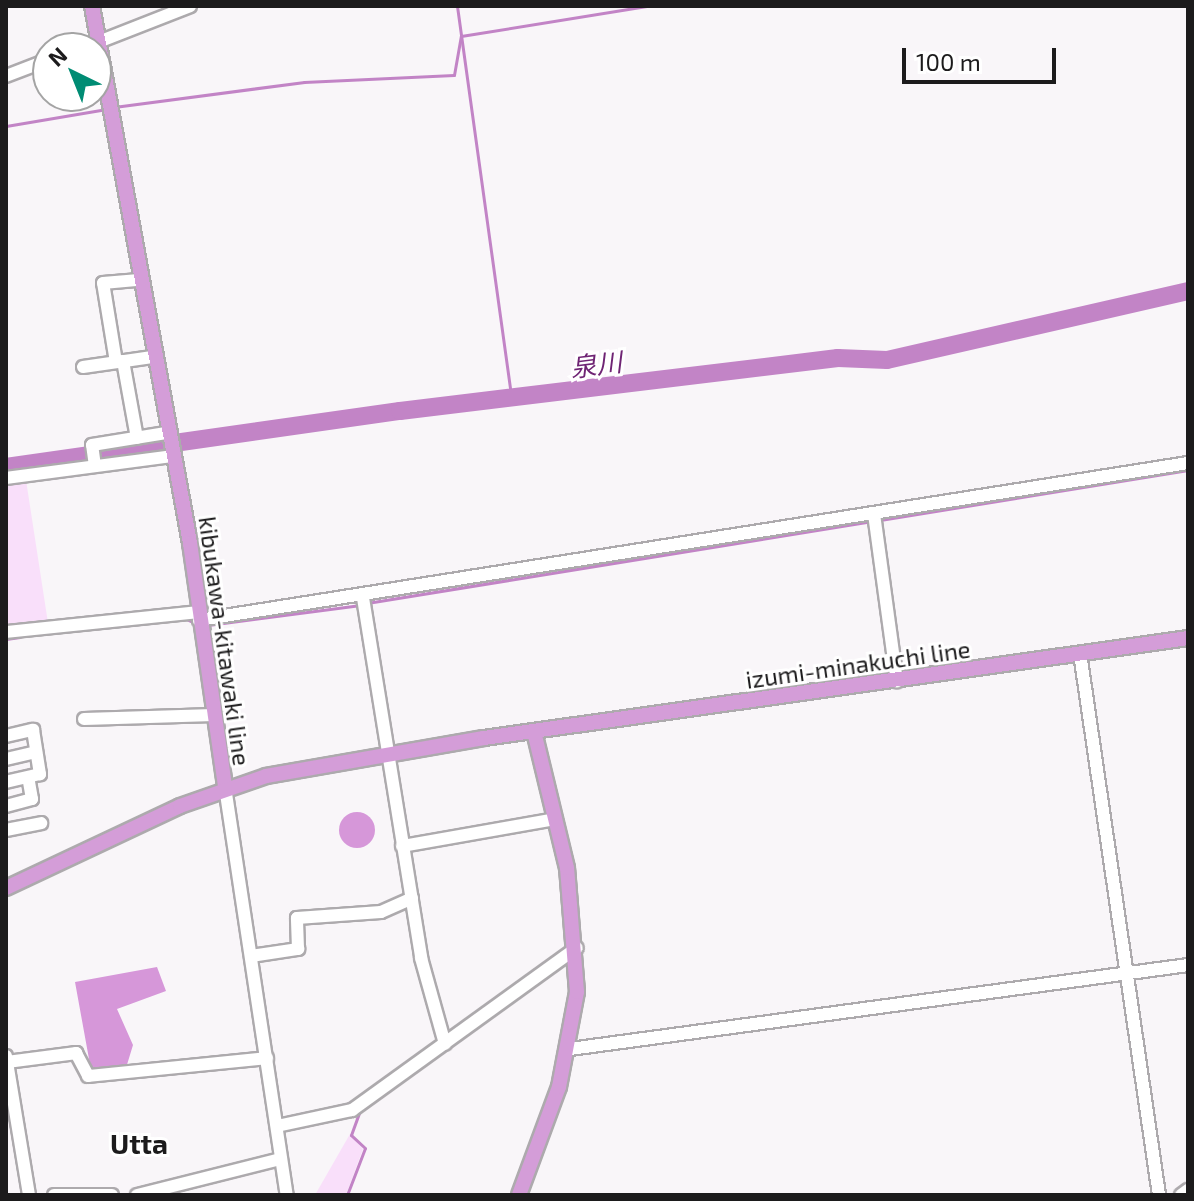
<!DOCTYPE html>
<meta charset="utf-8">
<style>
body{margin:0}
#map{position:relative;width:1194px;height:1201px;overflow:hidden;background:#f9f6f9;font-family:"Exo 2","Noto Sans JP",sans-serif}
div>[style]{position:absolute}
.green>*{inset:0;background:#f9dffa}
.forest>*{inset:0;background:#d697d9}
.round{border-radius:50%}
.stream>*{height:3px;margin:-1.5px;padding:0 1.5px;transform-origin:1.5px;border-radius:1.5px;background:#c284c6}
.river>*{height:18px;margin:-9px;padding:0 9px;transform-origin:9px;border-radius:9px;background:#c284c6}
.roads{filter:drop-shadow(2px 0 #adaaad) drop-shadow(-2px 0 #adaaad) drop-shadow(0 2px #adaaad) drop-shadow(0 -2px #adaaad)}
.minor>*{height:12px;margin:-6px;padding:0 6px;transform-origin:6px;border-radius:6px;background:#fff}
.major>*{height:14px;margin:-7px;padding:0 7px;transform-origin:7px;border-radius:7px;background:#d49dd8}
span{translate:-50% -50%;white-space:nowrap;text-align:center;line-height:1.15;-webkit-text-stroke:6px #fff;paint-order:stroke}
.street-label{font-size:24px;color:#1c1b1c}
.water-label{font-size:26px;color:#6f2474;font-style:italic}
.quarter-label{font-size:28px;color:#1c1b1c;font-weight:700}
.frame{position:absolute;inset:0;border:8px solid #1c1b1c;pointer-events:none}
.north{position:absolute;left:32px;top:32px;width:80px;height:80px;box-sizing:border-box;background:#fff;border:2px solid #a4a4a4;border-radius:50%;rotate:317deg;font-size:22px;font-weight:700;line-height:32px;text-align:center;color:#1c1b1c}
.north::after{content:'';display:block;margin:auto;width:28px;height:36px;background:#008c74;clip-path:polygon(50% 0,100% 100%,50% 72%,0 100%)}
.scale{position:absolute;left:902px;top:48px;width:154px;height:36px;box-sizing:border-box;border:4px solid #1c1b1c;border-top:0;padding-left:10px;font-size:24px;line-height:28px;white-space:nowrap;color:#1c1b1c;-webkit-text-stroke:6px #fff;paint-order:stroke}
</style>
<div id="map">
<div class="green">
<i style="clip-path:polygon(26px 480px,48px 623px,6px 628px,6px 483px)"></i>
<i style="clip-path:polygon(350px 1134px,363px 1149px,346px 1195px,315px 1195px)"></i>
</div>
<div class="forest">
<i class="round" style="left:339px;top:812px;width:36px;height:36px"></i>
<i style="clip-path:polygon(157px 967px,166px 991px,117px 1009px,133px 1045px,126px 1068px,91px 1070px,75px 982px)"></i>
</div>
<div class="stream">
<i style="left:457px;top:6px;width:399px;rotate:82.1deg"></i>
<i style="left:461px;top:36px;width:188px;rotate:-9.2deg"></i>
<i style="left:114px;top:107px;width:192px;rotate:-7.5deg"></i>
<i style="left:304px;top:82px;width:150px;rotate:-2.7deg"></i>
<i style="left:454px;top:75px;width:40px;rotate:-80deg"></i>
<i style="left:6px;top:126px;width:102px;rotate:-9.6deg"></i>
<i style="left:880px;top:520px;width:312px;rotate:-9.2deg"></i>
<i style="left:367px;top:603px;width:512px;rotate:-9.22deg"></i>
<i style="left:184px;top:618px;width:14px;rotate:25deg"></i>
<i style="left:208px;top:625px;width:152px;rotate:-7.5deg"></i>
<i style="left:6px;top:639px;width:14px;rotate:-8deg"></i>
<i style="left:347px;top:1195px;width:50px;rotate:-69deg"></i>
<i style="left:365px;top:1148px;width:19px;rotate:-137deg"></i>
<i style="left:351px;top:1135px;width:27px;rotate:-70deg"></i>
</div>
<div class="river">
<i style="left:6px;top:467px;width:398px;rotate:-8.1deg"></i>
<i style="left:400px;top:411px;width:441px;rotate:-6.9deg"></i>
<i style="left:838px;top:358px;width:49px;rotate:2.3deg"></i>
<i style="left:887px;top:360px;width:309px;rotate:-12.9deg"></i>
</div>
<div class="roads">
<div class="minor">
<i style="left:83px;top:48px;width:115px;rotate:-21.4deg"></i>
<i style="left:6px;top:76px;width:45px;rotate:-20.9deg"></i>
<i style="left:123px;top:361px;width:78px;rotate:79.7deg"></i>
<i style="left:116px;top:362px;width:80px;rotate:-99.3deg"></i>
<i style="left:103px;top:283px;width:36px;rotate:-5deg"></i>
<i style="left:83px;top:367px;width:70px;rotate:-8.2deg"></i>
<i style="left:95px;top:466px;width:21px;rotate:-98deg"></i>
<i style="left:92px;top:445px;width:75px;rotate:-9.2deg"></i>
<i style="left:6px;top:478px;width:167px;rotate:-7.5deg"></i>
<i style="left:874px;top:514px;width:169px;rotate:82.2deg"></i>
<i style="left:363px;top:598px;width:365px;rotate:80.8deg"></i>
<i style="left:421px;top:958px;width:89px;rotate:74.4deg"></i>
<i style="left:199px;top:620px;width:1001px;rotate:-9.02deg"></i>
<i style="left:6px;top:632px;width:193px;rotate:-5.9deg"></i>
<i style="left:1080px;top:653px;width:548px;rotate:81.71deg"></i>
<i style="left:84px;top:719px;width:130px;rotate:-1.8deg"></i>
<i style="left:6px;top:736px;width:28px;rotate:-13deg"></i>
<i style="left:33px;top:730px;width:45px;rotate:81deg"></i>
<i style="left:40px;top:774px;width:35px;rotate:167deg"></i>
<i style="left:6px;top:759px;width:31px;rotate:-13deg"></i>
<i style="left:225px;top:787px;width:413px;rotate:81.4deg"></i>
<i style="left:6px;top:806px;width:27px;rotate:-15deg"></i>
<i style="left:32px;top:799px;width:22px;rotate:-100deg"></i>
<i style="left:6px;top:830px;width:36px;rotate:-11deg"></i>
<i style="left:402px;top:846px;width:155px;rotate:-10deg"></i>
<i style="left:251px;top:956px;width:48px;rotate:-8.5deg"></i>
<i style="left:298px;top:949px;width:31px;rotate:-92deg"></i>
<i style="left:297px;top:918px;width:84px;rotate:-4.1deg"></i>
<i style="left:381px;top:912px;width:34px;rotate:-24deg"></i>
<i style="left:570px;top:1049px;width:624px;rotate:-7.74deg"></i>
<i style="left:6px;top:1056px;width:141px;rotate:80.6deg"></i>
<i style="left:7px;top:1062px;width:70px;rotate:-7.4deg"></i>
<i style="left:76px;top:1053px;width:26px;rotate:62deg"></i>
<i style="left:88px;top:1076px;width:180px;rotate:-5.7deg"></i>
<i style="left:277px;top:1126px;width:77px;rotate:-12deg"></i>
<i style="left:352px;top:1110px;width:277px;rotate:-35.8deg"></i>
<i style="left:54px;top:1195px;width:58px"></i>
<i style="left:137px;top:1195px;width:147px;rotate:-14.1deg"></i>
<i style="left:1181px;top:1195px;width:9px;rotate:-36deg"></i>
</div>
<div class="major">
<i style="left:92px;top:6px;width:546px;rotate:79.66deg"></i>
<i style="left:190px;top:543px;width:246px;rotate:81.8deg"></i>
<i style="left:6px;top:888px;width:192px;rotate:-25.2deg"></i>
<i style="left:180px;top:806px;width:91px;rotate:-19.2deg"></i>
<i style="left:266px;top:776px;width:221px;rotate:-9.9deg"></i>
<i style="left:484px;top:738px;width:711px;rotate:-8.08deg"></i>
<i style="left:519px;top:1195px;width:115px;rotate:-69.7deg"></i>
<i style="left:559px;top:1087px;width:97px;rotate:-79.3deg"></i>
<i style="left:577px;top:992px;width:124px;rotate:-94.6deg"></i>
<i style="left:567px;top:868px;width:140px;rotate:-103.6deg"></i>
</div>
</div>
<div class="street-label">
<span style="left:225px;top:641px;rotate:82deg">kibukawa-kitawaki line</span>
<span style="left:858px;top:664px;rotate:-8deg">izumi-minakuchi line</span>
</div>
<div class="water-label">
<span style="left:596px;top:364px;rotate:-7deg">泉川</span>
</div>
<div class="quarter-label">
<span style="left:139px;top:1143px">Utta</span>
</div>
<div class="frame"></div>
<div class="north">N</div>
<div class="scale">100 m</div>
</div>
